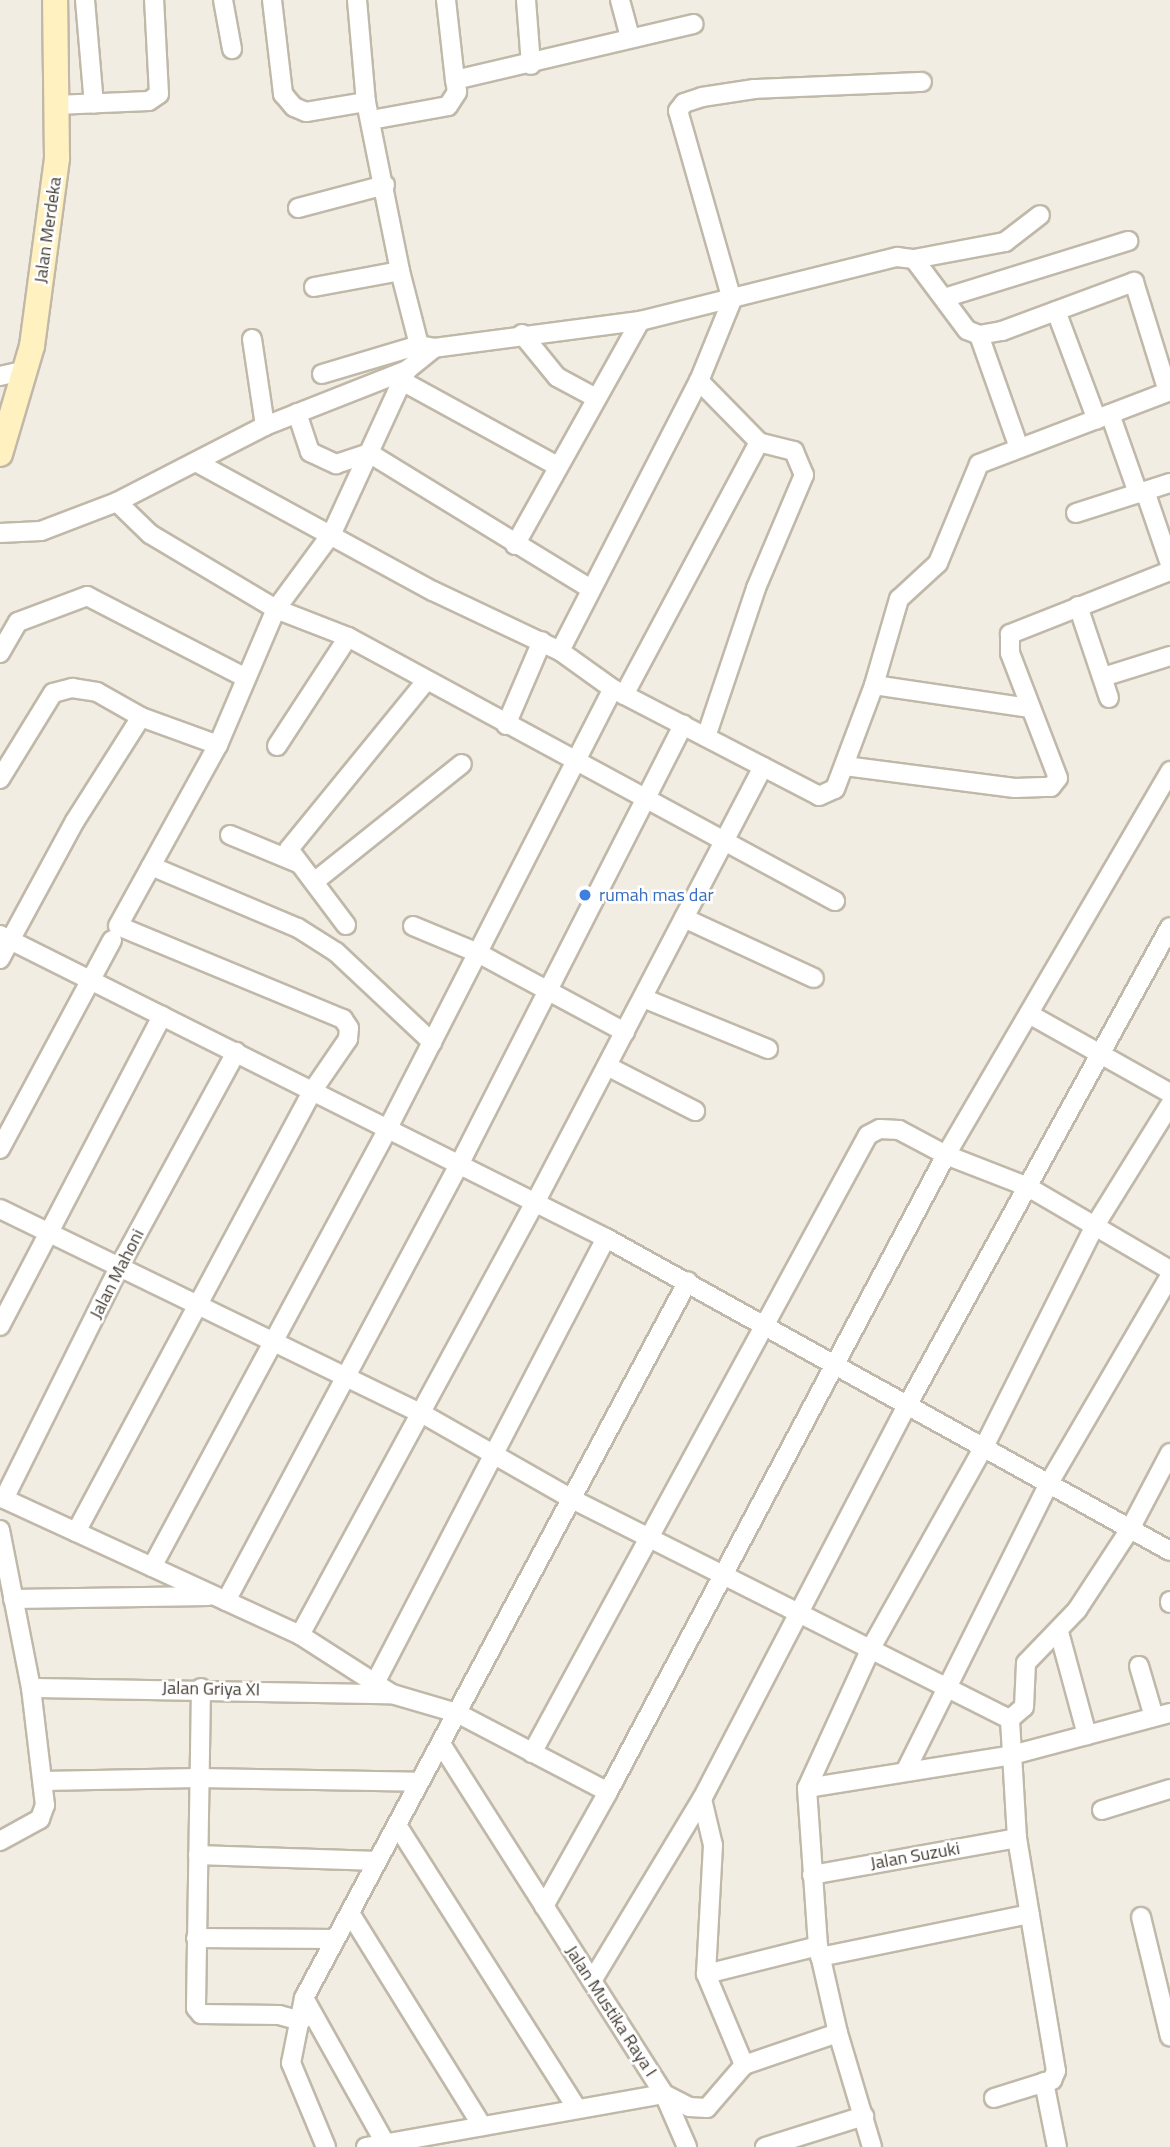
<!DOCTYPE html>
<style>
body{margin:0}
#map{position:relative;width:1170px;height:2147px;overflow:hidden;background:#f2ede3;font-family:"Titillium Web",sans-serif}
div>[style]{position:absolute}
.roads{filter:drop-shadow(2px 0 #c0b8a8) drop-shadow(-2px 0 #c0b8a8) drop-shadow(0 2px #c0b8a8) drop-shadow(0 -2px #c0b8a8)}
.street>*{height:18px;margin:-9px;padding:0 9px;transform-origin:9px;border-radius:9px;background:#fff}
.secondary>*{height:24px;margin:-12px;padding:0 12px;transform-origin:12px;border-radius:12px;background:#fff1c0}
.dots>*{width:19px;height:19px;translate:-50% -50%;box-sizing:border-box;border:4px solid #fff;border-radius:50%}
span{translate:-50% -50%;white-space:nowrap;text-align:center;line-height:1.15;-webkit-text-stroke:5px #fff;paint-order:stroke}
.street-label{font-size:18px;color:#433d33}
.shop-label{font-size:18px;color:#366cbe}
.left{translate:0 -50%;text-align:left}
</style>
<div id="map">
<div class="roads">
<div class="street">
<i style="left:85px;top:0;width:104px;rotate:85.1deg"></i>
<i style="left:223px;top:0;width:50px;rotate:79.6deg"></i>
<i style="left:272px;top:0;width:95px;rotate:83.3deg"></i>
<i style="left:283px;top:94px;width:17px;rotate:50deg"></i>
<i style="left:294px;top:107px;width:13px;rotate:23deg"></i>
<i style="left:306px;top:112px;width:61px;rotate:-9.5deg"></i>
<i style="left:357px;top:0;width:102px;rotate:85deg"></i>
<i style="left:366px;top:102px;width:172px;rotate:78.6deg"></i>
<i style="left:400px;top:271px;width:76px;rotate:75.6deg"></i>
<i style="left:419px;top:345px;width:15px;rotate:11deg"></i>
<i style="left:446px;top:0;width:81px;rotate:83.6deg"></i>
<i style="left:455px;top:80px;width:245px;rotate:-13.2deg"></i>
<i style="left:526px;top:0;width:65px;rotate:85.6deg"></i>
<i style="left:620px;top:0;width:39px;rotate:75deg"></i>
<i style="left:56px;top:105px;width:93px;rotate:-2.5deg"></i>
<i style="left:149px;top:101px;width:12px;rotate:-35deg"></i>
<i style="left:159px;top:94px;width:94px;rotate:-93deg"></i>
<i style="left:371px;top:120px;width:78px;rotate:-10.3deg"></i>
<i style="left:448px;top:106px;width:17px;rotate:-57deg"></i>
<i style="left:457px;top:92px;width:12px;rotate:-99deg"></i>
<i style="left:298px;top:208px;width:90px;rotate:-14.8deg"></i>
<i style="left:914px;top:259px;width:93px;rotate:-10.6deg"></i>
<i style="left:1005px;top:242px;width:44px;rotate:-37.6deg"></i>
<i style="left:314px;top:287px;width:87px;rotate:-10.5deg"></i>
<i style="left:944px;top:298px;width:193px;rotate:-17.2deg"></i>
<i style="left:1056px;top:311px;width:116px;rotate:69.4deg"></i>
<i style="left:522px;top:334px;width:55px;rotate:50.9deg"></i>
<i style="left:557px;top:377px;width:44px;rotate:28.3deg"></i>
<i style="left:979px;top:335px;width:120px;rotate:70.5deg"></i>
<i style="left:252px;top:339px;width:88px;rotate:81.5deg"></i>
<i style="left:322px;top:374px;width:101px;rotate:-16.6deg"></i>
<i style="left:0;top:376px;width:26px;rotate:-13deg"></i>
<i style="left:402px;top:381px;width:177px;rotate:28.7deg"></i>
<i style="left:297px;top:413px;width:41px;rotate:71.6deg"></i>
<i style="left:310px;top:452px;width:29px;rotate:25deg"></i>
<i style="left:336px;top:464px;width:35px;rotate:-18deg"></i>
<i style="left:369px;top:453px;width:258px;rotate:31.5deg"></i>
<i style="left:1110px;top:414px;width:84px;rotate:70.5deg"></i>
<i style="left:196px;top:462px;width:270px;rotate:28.6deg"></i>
<i style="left:433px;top:591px;width:140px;rotate:25.3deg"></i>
<i style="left:560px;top:651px;width:65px;rotate:35.6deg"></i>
<i style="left:613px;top:689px;width:232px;rotate:27.4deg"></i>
<i style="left:819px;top:796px;width:17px;rotate:-24deg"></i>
<i style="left:835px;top:789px;width:111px;rotate:-69.4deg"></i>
<i style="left:874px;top:685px;width:158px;rotate:8.4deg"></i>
<i style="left:1145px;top:491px;width:26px;rotate:-18deg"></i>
<i style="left:117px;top:502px;width:46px;rotate:44.1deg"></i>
<i style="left:150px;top:534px;width:147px;rotate:30.8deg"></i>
<i style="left:276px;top:609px;width:77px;rotate:21.3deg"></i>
<i style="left:348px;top:637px;width:554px;rotate:28.46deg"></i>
<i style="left:1076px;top:513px;width:72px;rotate:-17.7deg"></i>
<i style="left:1145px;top:491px;width:77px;rotate:71.1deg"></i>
<i style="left:0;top:533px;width:41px;rotate:-2.8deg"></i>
<i style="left:41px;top:531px;width:81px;rotate:-20.9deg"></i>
<i style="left:117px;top:502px;width:166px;rotate:-27.2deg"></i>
<i style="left:265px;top:426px;width:153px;rotate:-21.5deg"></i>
<i style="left:407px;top:370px;width:35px;rotate:-39deg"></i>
<i style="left:434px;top:348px;width:208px;rotate:-7.5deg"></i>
<i style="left:640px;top:321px;width:265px;rotate:-14deg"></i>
<i style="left:897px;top:257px;width:17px;rotate:7deg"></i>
<i style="left:914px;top:259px;width:89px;rotate:53.3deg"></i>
<i style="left:967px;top:330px;width:13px;rotate:23deg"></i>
<i style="left:979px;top:335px;width:23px;rotate:-10deg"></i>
<i style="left:1002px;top:331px;width:141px;rotate:-20.4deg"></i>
<i style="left:1134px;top:282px;width:115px;rotate:72.8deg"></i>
<i style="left:515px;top:545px;width:257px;rotate:-60.8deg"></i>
<i style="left:1078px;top:606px;width:97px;rotate:71.4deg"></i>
<i style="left:560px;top:651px;width:304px;rotate:-62.8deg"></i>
<i style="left:699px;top:381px;width:87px;rotate:-67.8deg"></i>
<i style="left:732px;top:300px;width:197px;rotate:-105.9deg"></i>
<i style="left:678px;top:111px;width:10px;rotate:-53deg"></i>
<i style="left:684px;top:103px;width:19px;rotate:-18deg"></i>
<i style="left:702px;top:97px;width:53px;rotate:-8.7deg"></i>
<i style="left:754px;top:89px;width:168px;rotate:-2.4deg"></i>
<i style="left:0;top:653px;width:36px;rotate:-60deg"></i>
<i style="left:18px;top:622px;width:74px;rotate:-20.6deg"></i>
<i style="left:87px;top:596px;width:179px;rotate:27.3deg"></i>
<i style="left:1103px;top:677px;width:70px;rotate:-17.4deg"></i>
<i style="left:874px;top:685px;width:90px;rotate:-73.8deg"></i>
<i style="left:899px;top:599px;width:53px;rotate:-42.7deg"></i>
<i style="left:938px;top:563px;width:107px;rotate:-67.5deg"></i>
<i style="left:979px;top:464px;width:204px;rotate:-20.9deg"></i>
<i style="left:624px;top:695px;width:287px;rotate:-61.9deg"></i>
<i style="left:759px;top:442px;width:86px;rotate:-134.5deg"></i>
<i style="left:506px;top:725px;width:91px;rotate:-66.8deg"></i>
<i style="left:706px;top:737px;width:157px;rotate:-71.4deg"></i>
<i style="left:756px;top:588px;width:123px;rotate:-67deg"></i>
<i style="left:804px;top:475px;width:26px;rotate:-113deg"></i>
<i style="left:794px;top:451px;width:36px;rotate:-166deg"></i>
<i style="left:277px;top:746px;width:130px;rotate:-56.9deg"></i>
<i style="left:845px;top:766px;width:171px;rotate:7.4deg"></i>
<i style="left:1015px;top:788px;width:36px;rotate:-2deg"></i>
<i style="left:1051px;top:787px;width:11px;rotate:-52deg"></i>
<i style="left:1058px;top:778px;width:134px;rotate:-111deg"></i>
<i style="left:1010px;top:653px;width:19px;rotate:-90deg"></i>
<i style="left:1010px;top:634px;width:172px;rotate:-21.5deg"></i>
<i style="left:0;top:779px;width:101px;rotate:-58.4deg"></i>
<i style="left:53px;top:693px;width:20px;rotate:-15deg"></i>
<i style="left:72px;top:688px;width:25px;rotate:9deg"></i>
<i style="left:97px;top:692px;width:51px;rotate:29.6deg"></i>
<i style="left:230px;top:835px;width:74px;rotate:22.4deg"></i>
<i style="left:151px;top:866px;width:160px;rotate:22.9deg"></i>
<i style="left:298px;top:928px;width:45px;rotate:32.3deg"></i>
<i style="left:336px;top:952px;width:132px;rotate:43.2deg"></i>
<i style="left:314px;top:882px;width:189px;rotate:-38.6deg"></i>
<i style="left:684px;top:918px;width:143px;rotate:24.8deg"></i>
<i style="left:346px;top:925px;width:95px;rotate:-126.9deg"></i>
<i style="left:289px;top:849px;width:217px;rotate:-50.8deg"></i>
<i style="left:413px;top:926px;width:70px;rotate:22.6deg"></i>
<i style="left:478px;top:953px;width:167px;rotate:28.3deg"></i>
<i style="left:0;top:935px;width:678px;rotate:26.57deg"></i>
<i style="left:606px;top:1238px;width:645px;rotate:29.03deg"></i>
<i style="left:0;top:959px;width:157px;rotate:-61.5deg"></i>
<i style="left:75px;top:821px;width:123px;rotate:-57.6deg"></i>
<i style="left:141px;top:717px;width:82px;rotate:20deg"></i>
<i style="left:643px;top:998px;width:135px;rotate:22.2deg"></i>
<i style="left:1029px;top:1014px;width:162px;rotate:29.3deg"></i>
<i style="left:607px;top:1066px;width:99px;rotate:27.1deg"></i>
<i style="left:0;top:1149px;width:237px;rotate:-61.8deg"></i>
<i style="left:0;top:1209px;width:468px;rotate:25.9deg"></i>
<i style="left:421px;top:1413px;width:174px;rotate:29.7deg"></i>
<i style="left:572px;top:1499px;width:490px;rotate:26.7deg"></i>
<i style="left:0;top:1326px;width:350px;rotate:-62.4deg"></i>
<i style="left:0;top:1497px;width:330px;rotate:24.7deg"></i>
<i style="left:300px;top:1635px;width:109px;rotate:32.7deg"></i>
<i style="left:392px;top:1694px;width:68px;rotate:16.3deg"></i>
<i style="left:457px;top:1713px;width:170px;rotate:27.6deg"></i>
<i style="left:608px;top:1792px;width:131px;rotate:119.3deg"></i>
<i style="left:4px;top:1499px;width:259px;rotate:-63.6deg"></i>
<i style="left:119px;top:1267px;width:245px;rotate:-61.4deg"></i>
<i style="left:0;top:1530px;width:161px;rotate:78.9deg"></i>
<i style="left:31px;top:1688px;width:118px;rotate:83.2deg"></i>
<i style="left:45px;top:1805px;width:15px;rotate:110deg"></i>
<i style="left:40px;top:1819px;width:46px;rotate:151.2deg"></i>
<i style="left:76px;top:1532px;width:502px;rotate:-61.8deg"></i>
<i style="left:313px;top:1090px;width:62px;rotate:-55.5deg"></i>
<i style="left:348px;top:1039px;width:11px;rotate:-85deg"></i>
<i style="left:349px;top:1028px;width:11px;rotate:-124deg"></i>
<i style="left:343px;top:1019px;width:243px;rotate:-157.5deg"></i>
<i style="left:118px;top:926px;width:207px;rotate:-61.1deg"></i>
<i style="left:218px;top:745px;width:148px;rotate:-66.9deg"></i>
<i style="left:276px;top:609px;width:94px;rotate:-53.6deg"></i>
<i style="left:332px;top:533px;width:179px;rotate:-65.3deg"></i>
<i style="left:152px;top:1567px;width:498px;rotate:-61.7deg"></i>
<i style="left:388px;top:1128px;width:493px;rotate:-62.9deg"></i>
<i style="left:13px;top:1599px;width:196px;rotate:-0.9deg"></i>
<i style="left:226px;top:1601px;width:497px;rotate:-61.9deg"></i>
<i style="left:460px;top:1163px;width:492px;rotate:-63deg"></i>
<i style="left:1170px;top:1601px;width:2px;rotate:90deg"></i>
<i style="left:1059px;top:1632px;width:107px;rotate:74.8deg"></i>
<i style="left:300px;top:1635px;width:494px;rotate:-61.5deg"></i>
<i style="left:536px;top:1201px;width:490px;rotate:-62.4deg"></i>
<i style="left:1139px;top:1666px;width:53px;rotate:73.6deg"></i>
<i style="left:375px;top:1683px;width:501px;rotate:-62.57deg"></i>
<i style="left:31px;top:1688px;width:360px;rotate:1deg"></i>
<i style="left:201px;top:1688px;width:320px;rotate:90.9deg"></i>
<i style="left:196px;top:2008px;width:8px;rotate:50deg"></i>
<i style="left:201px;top:2014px;width:78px;rotate:0.7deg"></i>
<i style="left:279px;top:2015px;width:23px;rotate:15deg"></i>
<i style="left:1010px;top:1719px;width:18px;rotate:-41deg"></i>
<i style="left:1024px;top:1707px;width:44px;rotate:-87.4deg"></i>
<i style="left:1026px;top:1663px;width:74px;rotate:-46.1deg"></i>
<i style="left:1077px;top:1610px;width:97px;rotate:-56.8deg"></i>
<i style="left:1130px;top:1529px;width:86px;rotate:-62.2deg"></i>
<i style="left:532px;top:1753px;width:703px;rotate:-61.47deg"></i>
<i style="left:868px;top:1135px;width:13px;rotate:-27deg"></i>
<i style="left:880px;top:1129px;width:19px;rotate:3deg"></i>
<i style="left:899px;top:1130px;width:53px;rotate:28deg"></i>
<i style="left:946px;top:1155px;width:88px;rotate:21.3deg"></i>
<i style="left:1028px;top:1187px;width:164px;rotate:30.3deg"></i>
<i style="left:905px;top:1772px;width:323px;rotate:-63.5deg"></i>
<i style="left:1049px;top:1483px;width:240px;rotate:-59.7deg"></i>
<i style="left:43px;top:1781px;width:155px;rotate:-1.1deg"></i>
<i style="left:198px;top:1778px;width:221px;rotate:1deg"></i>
<i style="left:807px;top:1788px;width:208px;rotate:-9.1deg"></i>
<i style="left:1012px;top:1755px;width:163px;rotate:-14.9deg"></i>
<i style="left:608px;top:1792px;width:721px;rotate:-62.05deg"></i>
<i style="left:946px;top:1155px;width:445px;rotate:-59.7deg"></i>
<i style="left:702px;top:1799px;width:47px;rotate:76.6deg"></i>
<i style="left:713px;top:1845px;width:129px;rotate:93.1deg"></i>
<i style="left:706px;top:1974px;width:99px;rotate:67.3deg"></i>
<i style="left:1102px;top:1810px;width:71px;rotate:-17.2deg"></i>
<i style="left:397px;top:1825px;width:336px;rotate:57.6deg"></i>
<i style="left:198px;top:1855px;width:179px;rotate:1.9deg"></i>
<i style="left:812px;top:1875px;width:208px;rotate:-10.2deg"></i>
<i style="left:350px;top:1913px;width:251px;rotate:58.2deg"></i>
<i style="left:1141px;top:1917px;width:123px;rotate:76.4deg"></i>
<i style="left:196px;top:1938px;width:139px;rotate:0.4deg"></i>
<i style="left:820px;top:1957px;width:214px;rotate:-11.6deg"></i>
<i style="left:706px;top:1974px;width:115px;rotate:-14deg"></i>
<i style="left:592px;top:1981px;width:213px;rotate:-58.9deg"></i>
<i style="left:702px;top:1799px;width:445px;rotate:-62.5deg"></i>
<i style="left:908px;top:1404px;width:544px;rotate:-61.22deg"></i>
<i style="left:304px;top:1998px;width:166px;rotate:60.8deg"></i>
<i style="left:838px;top:2033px;width:119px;rotate:73.4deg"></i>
<i style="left:1044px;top:2082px;width:66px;rotate:78.7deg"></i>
<i style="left:664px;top:2094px;width:28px;rotate:27deg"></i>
<i style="left:689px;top:2107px;width:18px;rotate:3deg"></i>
<i style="left:707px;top:2108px;width:57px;rotate:-49.3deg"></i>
<i style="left:744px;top:2065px;width:99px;rotate:-18.8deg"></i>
<i style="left:838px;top:2033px;width:89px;rotate:-102.9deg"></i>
<i style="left:818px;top:1946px;width:158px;rotate:-94deg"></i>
<i style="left:807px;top:1788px;width:154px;rotate:-65.4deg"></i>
<i style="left:871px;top:1648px;width:231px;rotate:-60.7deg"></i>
<i style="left:984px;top:1447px;width:246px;rotate:-63.4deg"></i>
<i style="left:1094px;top:1227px;width:144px;rotate:-58.1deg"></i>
<i style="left:664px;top:2094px;width:58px;rotate:66.5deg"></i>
<i style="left:994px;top:2098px;width:61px;rotate:-17.2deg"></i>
<i style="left:1052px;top:2080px;width:10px;rotate:-66deg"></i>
<i style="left:1056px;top:2071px;width:236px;rotate:-99.5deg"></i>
<i style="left:1017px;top:1838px;width:119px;rotate:-93.4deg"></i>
<i style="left:326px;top:2147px;width:91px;rotate:-112.6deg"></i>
<i style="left:291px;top:2063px;width:66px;rotate:-78.7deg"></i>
<i style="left:304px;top:1998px;width:813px;rotate:-61.83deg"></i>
<i style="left:366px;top:2147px;width:303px;rotate:-10.1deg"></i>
<i style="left:664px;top:2094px;width:415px;rotate:-122.5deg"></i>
<i style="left:765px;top:2147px;width:104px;rotate:-17.4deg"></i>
</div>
<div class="secondary">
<i style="left:0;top:454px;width:113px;rotate:-73.5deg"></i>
<i style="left:32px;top:346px;width:190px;rotate:-82.4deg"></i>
<i style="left:57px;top:158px;width:158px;rotate:-90.7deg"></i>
</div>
</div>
<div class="dots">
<i style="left:585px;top:895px;background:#3f7fe0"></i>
</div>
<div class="street-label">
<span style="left:48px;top:230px;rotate:-82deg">Jalan Merdeka</span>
<span style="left:117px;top:1274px;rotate:-63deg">Jalan Mahoni</span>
<span style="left:211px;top:1689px;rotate:1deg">Jalan Griya XI</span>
<span style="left:915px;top:1856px;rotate:-10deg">Jalan Suzuki</span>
<span style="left:611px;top:2011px;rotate:57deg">Jalan Mustika Raya I</span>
</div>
<div class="shop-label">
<span class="left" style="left:599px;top:895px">rumah mas dar</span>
</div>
</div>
